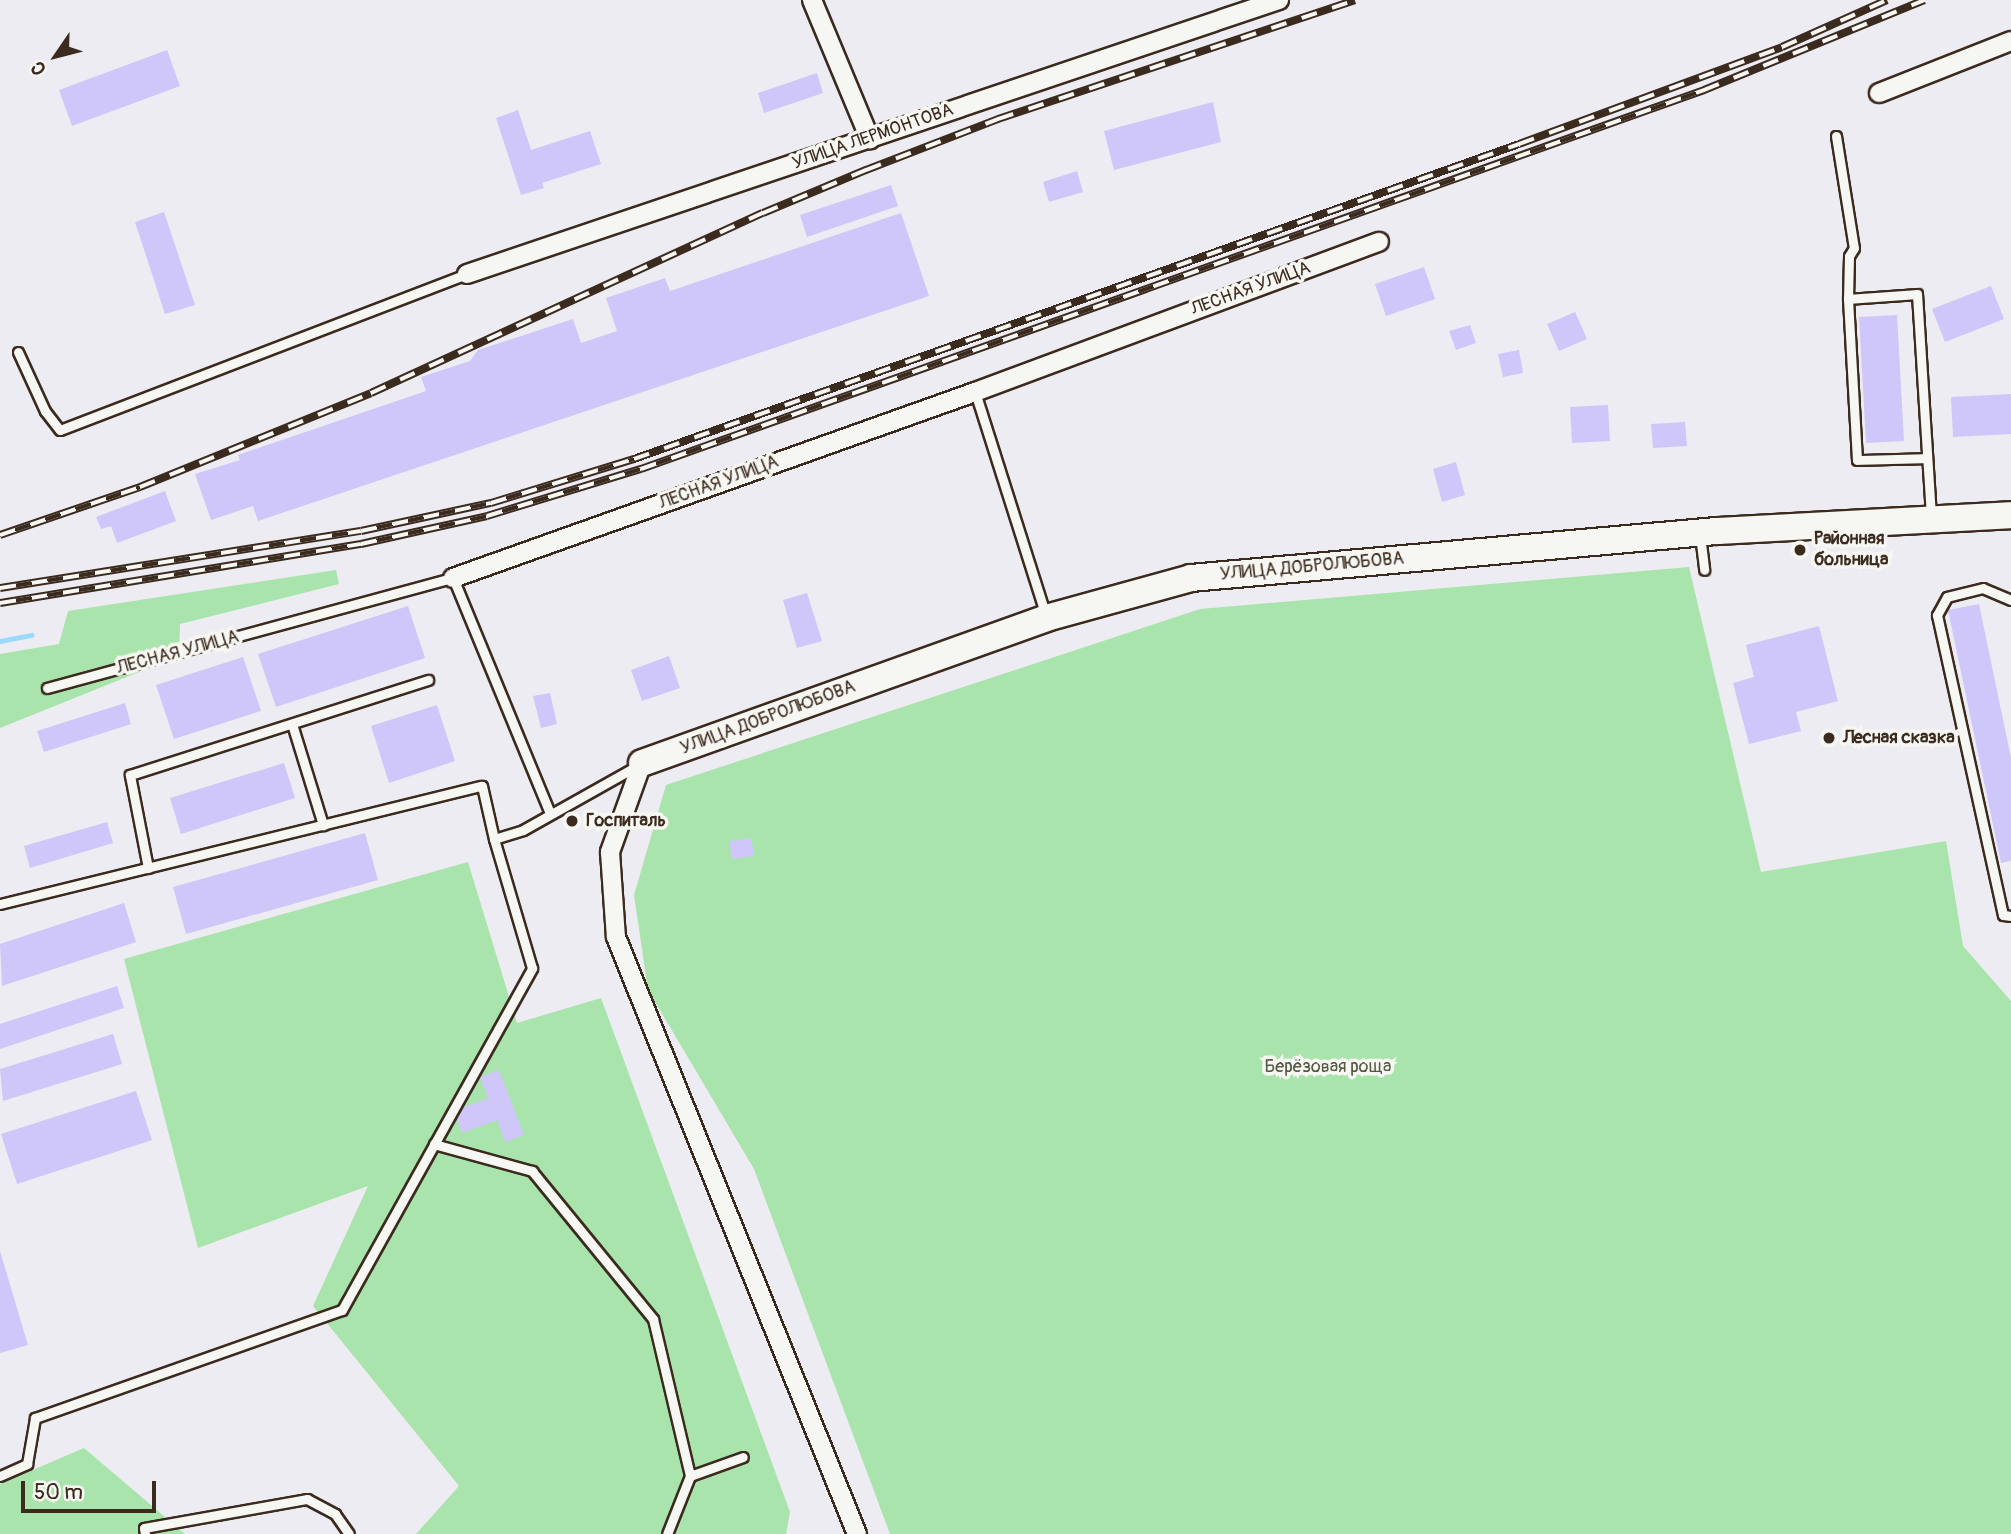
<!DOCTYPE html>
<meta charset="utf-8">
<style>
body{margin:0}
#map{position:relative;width:2011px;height:1534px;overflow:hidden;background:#eeecf3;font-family:Pangolin,sans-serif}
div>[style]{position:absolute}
.green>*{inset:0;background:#a8e4ab}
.stream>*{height:5px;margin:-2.5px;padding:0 2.5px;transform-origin:2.5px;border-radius:2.5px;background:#99d9fb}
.building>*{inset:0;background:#cfc6f9}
.roads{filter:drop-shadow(2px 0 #3b2a1e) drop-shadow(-2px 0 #3b2a1e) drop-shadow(0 2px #3b2a1e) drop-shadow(0 -2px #3b2a1e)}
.lane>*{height:9px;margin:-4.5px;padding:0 4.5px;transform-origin:4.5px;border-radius:4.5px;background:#f6f6f2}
.street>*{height:18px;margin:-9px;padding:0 9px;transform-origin:9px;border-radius:9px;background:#f6f6f2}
.secondary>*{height:26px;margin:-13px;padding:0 13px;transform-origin:13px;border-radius:13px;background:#f6f6f2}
.rail>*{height:8px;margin-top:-4px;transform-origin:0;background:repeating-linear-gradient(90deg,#f6f6f2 0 16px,#3b2a1e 0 32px);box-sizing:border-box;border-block:2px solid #3b2a1e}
.dots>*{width:19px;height:19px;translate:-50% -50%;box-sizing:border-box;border:4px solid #f6f6f2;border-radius:50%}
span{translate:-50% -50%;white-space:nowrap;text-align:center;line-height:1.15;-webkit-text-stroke:7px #f6f6f2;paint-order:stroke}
.street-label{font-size:18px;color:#3b2a1e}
.poi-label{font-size:18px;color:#3b2a1e;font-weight:700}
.left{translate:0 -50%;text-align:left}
.park-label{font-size:18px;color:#565841}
.north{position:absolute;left:21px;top:21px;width:70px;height:70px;-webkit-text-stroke:5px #f6f6f2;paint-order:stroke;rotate:235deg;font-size:19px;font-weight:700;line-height:28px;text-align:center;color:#3b2a1e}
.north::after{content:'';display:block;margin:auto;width:24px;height:32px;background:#3b2a1e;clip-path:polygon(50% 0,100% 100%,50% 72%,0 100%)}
.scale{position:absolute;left:21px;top:1481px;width:135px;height:32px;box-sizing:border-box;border:4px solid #3b2a1e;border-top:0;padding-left:9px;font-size:21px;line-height:24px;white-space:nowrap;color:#3b2a1e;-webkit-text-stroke:5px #f6f6f2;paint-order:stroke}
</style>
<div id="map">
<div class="green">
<i style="clip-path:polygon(1689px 567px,1761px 872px,1946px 841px,1963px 946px,2011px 1001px,2011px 1534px,890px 1534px,754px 1169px,648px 990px,634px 895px,666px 785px,1200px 609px)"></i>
<i style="clip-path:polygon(336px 570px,339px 584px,180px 624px,179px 656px,0 728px,0 654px,59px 644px,68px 611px)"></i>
<i style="clip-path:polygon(468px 862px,517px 1023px,601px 998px,790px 1512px,786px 1534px,416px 1534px,459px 1486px,313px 1306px,368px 1186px,198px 1248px,124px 959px)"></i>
<i style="clip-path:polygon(84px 1448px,185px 1534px,0 1534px,0 1484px)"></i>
</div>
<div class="stream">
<i style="left:0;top:641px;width:32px;rotate:-11deg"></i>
</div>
<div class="building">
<i style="clip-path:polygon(167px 50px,180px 86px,72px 126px,59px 90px)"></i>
<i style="clip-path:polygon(817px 73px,823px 93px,764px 113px,758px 93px)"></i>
<i style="clip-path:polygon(1213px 102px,1221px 142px,1114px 170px,1104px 131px)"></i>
<i style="clip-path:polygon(518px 110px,531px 150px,590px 131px,601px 164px,542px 183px,544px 188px,521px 195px,496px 118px)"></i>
<i style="clip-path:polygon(1077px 171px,1083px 192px,1049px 202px,1043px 182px)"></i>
<i style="clip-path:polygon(891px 185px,898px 206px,807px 237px,800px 215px)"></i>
<i style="clip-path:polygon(164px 212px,195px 305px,165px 314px,135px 222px)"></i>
<i style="clip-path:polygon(901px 213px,929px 296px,258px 521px,253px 506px,211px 520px,195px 474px,240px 460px,238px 455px,426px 391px,421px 377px,470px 361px,478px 350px,573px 319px,581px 343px,617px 331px,606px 298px,665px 278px,670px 291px)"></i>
<i style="clip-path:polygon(1424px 267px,1435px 299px,1386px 316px,1375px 284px)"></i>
<i style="clip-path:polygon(1991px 286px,2004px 319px,1945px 342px,1932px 309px)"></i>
<i style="clip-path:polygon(1575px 312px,1587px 339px,1559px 351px,1547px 324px)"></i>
<i style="clip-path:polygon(1897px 315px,1904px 441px,1866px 443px,1859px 317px)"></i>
<i style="clip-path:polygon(1470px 325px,1476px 343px,1456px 350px,1449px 331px)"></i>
<i style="clip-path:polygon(1519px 350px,1523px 373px,1503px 377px,1498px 354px)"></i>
<i style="clip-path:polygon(2011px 394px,2011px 434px,1953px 437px,1951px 397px)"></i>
<i style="clip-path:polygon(1608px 405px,1610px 441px,1572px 443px,1570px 407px)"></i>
<i style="clip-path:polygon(1685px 422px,1687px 446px,1653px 448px,1651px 424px)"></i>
<i style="clip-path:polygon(1456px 462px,1465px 495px,1442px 502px,1433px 469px)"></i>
<i style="clip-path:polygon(165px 491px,176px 521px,117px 543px,111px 526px,101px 529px,96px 517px)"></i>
<i style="clip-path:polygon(807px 593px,822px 641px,797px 648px,783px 600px)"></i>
<i style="clip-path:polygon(1979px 604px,2011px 758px,2011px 861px,2001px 863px,1948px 610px)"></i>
<i style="clip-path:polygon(408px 606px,425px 658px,276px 707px,258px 654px)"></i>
<i style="clip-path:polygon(1819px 626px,1838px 701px,1796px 712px,1801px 731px,1749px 744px,1733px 683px,1754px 677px,1746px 645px)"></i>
<i style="clip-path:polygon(669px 656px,680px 688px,642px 701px,631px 670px)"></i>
<i style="clip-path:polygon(243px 657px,261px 711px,174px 739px,156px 685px)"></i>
<i style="clip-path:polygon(550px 693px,557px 724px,541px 728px,533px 696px)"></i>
<i style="clip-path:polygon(125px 703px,131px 724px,44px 752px,37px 731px)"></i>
<i style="clip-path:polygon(437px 705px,455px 761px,389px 783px,371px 726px)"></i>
<i style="clip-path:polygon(284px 763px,295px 798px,181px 834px,170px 798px)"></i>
<i style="clip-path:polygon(107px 822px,113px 843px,30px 868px,24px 846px)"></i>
<i style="clip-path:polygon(365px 833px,378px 880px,186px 934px,173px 887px)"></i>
<i style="clip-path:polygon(751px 838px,754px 856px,732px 859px,729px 841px)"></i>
<i style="clip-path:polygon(124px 903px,136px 942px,2px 986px,0 944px)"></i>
<i style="clip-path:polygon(117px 986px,124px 1008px,0 1049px,0 1024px)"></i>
<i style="clip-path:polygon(113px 1034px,122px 1064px,3px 1101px,0 1069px)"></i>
<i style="clip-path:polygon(499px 1070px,524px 1135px,505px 1142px,497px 1120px,462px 1133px,454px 1111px,488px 1098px,480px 1077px)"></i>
<i style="clip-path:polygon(136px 1091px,152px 1140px,17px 1184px,1px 1134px)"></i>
<i style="clip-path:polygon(0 1251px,28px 1345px,0 1353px)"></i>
</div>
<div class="roads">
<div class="lane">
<i style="left:1836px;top:136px;width:113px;rotate:80.9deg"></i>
<i style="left:1854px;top:248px;width:9px;rotate:122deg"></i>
<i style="left:1849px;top:256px;width:43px;rotate:91.3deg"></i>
<i style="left:1848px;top:299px;width:161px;rotate:86.8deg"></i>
<i style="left:1857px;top:460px;width:70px;rotate:-1.6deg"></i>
<i style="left:1848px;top:299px;width:69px;rotate:-4.1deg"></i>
<i style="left:1917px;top:294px;width:222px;rotate:86.4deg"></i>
<i style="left:18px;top:352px;width:65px;rotate:65.4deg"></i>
<i style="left:45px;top:411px;width:24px;rotate:52deg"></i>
<i style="left:60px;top:430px;width:436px;rotate:-21deg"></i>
<i style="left:975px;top:392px;width:235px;rotate:72.4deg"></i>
<i style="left:1700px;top:535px;width:35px;rotate:83deg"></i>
<i style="left:2011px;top:600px;width:30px;rotate:-157deg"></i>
<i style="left:1983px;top:588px;width:37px;rotate:166deg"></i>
<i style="left:1947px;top:597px;width:21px;rotate:119deg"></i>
<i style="left:1937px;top:615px;width:307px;rotate:77.6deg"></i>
<i style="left:2003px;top:915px;width:8px;rotate:7deg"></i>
<i style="left:47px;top:688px;width:421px;rotate:-15.2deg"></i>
<i style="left:453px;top:578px;width:254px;rotate:67.6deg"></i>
<i style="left:292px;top:724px;width:106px;rotate:72.9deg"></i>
<i style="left:148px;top:868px;width:95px;rotate:-101deg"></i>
<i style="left:130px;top:775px;width:313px;rotate:-17.7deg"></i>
<i style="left:0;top:904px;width:496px;rotate:-13.8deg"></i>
<i style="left:482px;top:786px;width:54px;rotate:77.2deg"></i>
<i style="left:434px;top:1144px;width:102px;rotate:15.4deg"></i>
<i style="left:532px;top:1171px;width:191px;rotate:50.7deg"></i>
<i style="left:653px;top:1319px;width:161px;rotate:76.7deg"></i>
<i style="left:690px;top:1476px;width:62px;rotate:111.6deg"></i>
<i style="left:0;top:1476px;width:30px;rotate:-24deg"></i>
<i style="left:27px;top:1464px;width:47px;rotate:-80.1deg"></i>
<i style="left:35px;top:1418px;width:325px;rotate:-19.4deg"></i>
<i style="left:342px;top:1310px;width:391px;rotate:-60.9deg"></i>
<i style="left:532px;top:968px;width:134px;rotate:-106.4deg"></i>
<i style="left:494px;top:839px;width:30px;rotate:-17deg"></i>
<i style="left:523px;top:830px;width:133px;rotate:-29.3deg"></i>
<i style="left:690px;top:1476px;width:56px;rotate:-19.7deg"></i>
<i style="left:145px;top:1534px;width:6px;rotate:-99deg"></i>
<i style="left:144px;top:1528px;width:166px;rotate:-10.1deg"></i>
<i style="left:307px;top:1499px;width:32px;rotate:28deg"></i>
<i style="left:335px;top:1514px;width:24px;rotate:55deg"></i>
</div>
<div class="street">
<i style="left:812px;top:0;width:151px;rotate:67.4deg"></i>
<i style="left:1879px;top:93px;width:142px;rotate:-21.5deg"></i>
<i style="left:467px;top:274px;width:857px;rotate:-18.65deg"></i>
<i style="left:453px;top:578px;width:554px;rotate:-19.61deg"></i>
<i style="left:975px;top:392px;width:431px;rotate:-20.4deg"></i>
<i style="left:642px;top:763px;width:95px;rotate:109.8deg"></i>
<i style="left:610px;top:852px;width:85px;rotate:86deg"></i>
<i style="left:616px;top:937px;width:644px;rotate:68.02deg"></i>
</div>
<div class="secondary">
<i style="left:642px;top:763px;width:429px;rotate:-19.7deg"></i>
<i style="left:1046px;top:618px;width:150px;rotate:-15.4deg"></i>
<i style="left:1191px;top:578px;width:528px;rotate:-5.11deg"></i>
<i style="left:1717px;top:531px;width:294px;rotate:-3.1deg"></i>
</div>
</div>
<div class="rail">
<i style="left:0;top:535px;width:148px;rotate:-18.9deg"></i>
<i style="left:140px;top:487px;width:249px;rotate:-22.1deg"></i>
<i style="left:371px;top:393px;width:431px;rotate:-24.7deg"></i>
<i style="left:763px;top:213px;width:112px;rotate:-22.7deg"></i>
<i style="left:866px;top:170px;width:142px;rotate:-21.1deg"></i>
<i style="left:998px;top:119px;width:376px;rotate:-18.4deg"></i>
<i style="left:0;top:588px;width:365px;rotate:-9deg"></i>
<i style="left:361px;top:531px;width:133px;rotate:-12.2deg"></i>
<i style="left:491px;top:503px;width:150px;rotate:-17.1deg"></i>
<i style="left:634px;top:459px;width:939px;rotate:-19.59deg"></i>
<i style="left:1519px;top:144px;width:280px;rotate:-20.2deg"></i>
<i style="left:1782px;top:47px;width:115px;rotate:-24.1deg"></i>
<i style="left:0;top:603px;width:366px;rotate:-9.3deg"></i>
<i style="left:361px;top:544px;width:129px;rotate:-12.5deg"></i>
<i style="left:487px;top:516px;width:161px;rotate:-17deg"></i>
<i style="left:641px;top:469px;width:1129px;rotate:-19.62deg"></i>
<i style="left:1704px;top:90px;width:238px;rotate:-22.2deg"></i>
</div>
<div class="dots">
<i style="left:1800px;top:550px;background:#3b2a1e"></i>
<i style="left:1829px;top:738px;background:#3b2a1e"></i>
<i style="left:572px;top:821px;background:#3b2a1e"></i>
</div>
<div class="street-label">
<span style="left:873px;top:137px;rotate:-19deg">УЛИЦА ЛЕРМОНТОВА</span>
<span style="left:1251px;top:289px;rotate:-20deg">ЛЕСНАЯ УЛИЦА</span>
<span style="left:719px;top:483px;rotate:-20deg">ЛЕСНАЯ УЛИЦА</span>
<span style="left:1312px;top:567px;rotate:-5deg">УЛИЦА ДОБРОЛЮБОВА</span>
<span style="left:178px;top:653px;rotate:-15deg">ЛЕСНАЯ УЛИЦА</span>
<span style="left:768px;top:718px;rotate:-20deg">УЛИЦА ДОБРОЛЮБОВА</span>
</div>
<div class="poi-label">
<span class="left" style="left:1814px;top:550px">Районная<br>больница</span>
<span class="left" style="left:1843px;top:738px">Лесная сказка</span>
<span class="left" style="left:586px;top:821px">Госпиталь</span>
</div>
<div class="park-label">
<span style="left:1328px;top:1067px">Берёзовая роща</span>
</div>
<div class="north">С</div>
<div class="scale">50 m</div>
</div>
